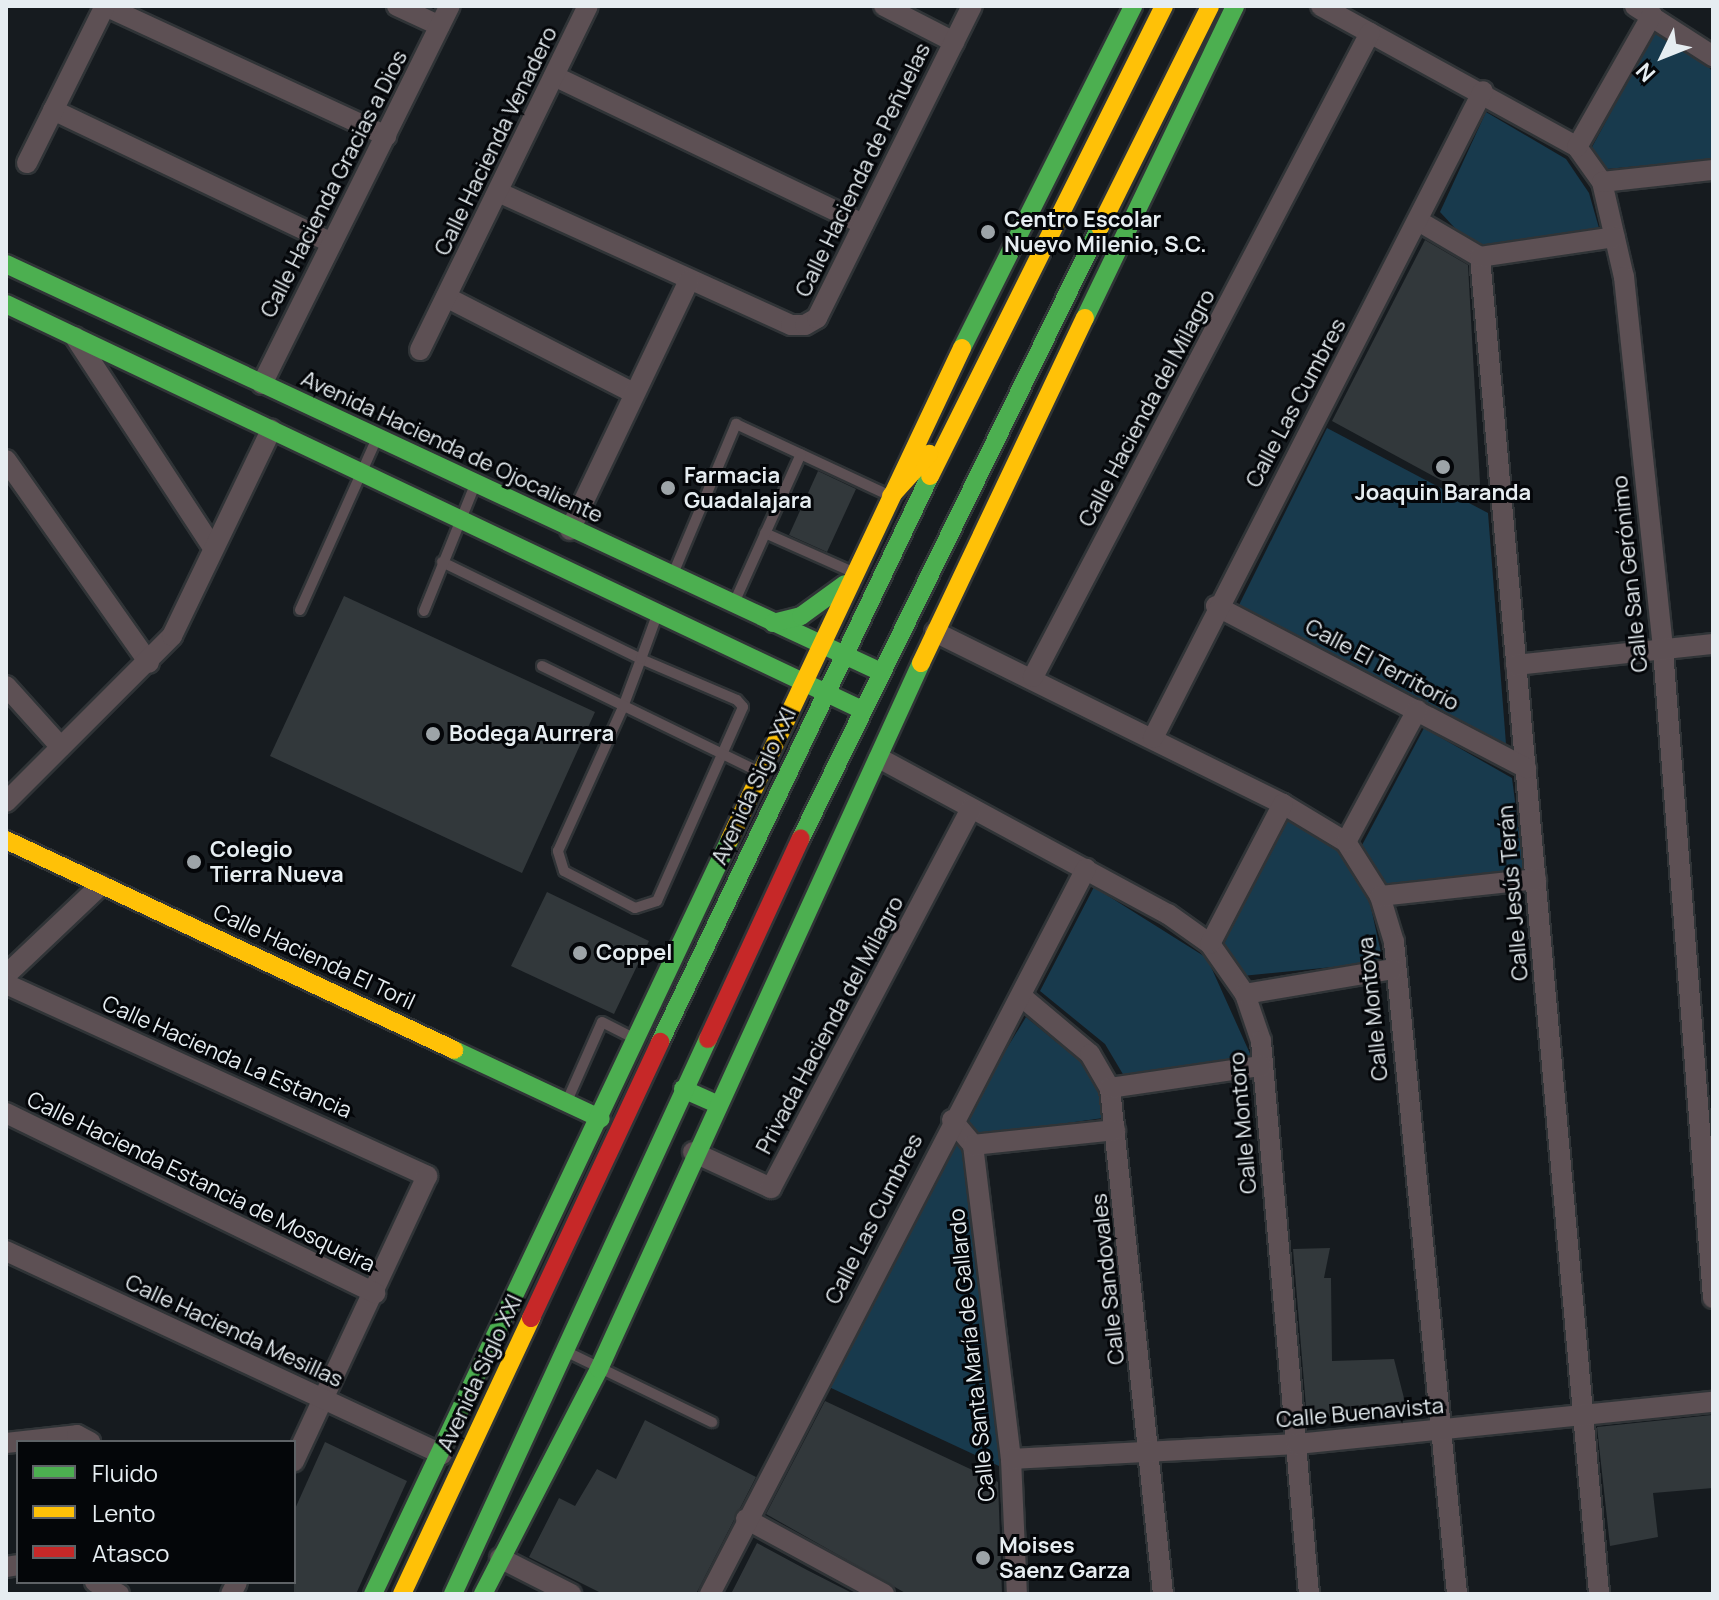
<!DOCTYPE html>
<meta charset="utf-8">
<style>
body{margin:0}
#map{position:relative;width:1719px;height:1600px;overflow:hidden;background:#161b1f;font-family:Manrope,sans-serif}
div>[style]{position:absolute}
.green>*{inset:0;background:#183a4d}
.building>*{inset:0;background:#32383b}
.roads{filter:drop-shadow(2px 0 #303437) drop-shadow(-2px 0 #303437) drop-shadow(0 2px #303437) drop-shadow(0 -2px #303437)}
.lane>*{height:10px;margin:-5px;padding:0 5px;transform-origin:5px;border-radius:5px;background:#5d5054}
.street>*{height:20px;margin:-10px;padding:0 10px;transform-origin:10px;border-radius:10px;background:#5d5054}
.fast>*{height:18px;margin:-9px;padding:0 9px;transform-origin:9px;border-radius:9px;background:#4caf50}
.slow>*{height:18px;margin:-9px;padding:0 9px;transform-origin:9px;border-radius:9px;background:#ffc107}
.jam>*{height:18px;margin:-9px;padding:0 9px;transform-origin:9px;border-radius:9px;background:#c62828}
.dots>*{width:22px;height:22px;translate:-50% -50%;box-sizing:border-box;border:4px solid #040609;border-radius:50%}
span{translate:-50% -50%;white-space:nowrap;text-align:center;line-height:1.15;-webkit-text-stroke:6px #040609;paint-order:stroke}
.street-label{font-size:22px;color:#e6edf1}
.poi-label{font-size:22px;color:#e6edf1;font-weight:700}
.left{translate:0 -50%;text-align:left}
.frame{position:absolute;inset:0;border:8px solid #e6edf1;pointer-events:none}
.legend{position:absolute;left:16px;top:1440px;width:280px;height:144px;box-sizing:border-box;background:#040609;border:2px solid #5e6266;margin:0;padding:10px 14px;list-style:none;font-size:24px;color:#e6edf1}
.legend li{display:flex;align-items:center;gap:16px;height:40px}
.legend b{width:40px;border:2px solid #5e6266}
.north{position:absolute;left:1623px;top:16px;width:80px;height:80px;-webkit-text-stroke:6px #040609;paint-order:stroke;rotate:227deg;font-size:22px;font-weight:700;line-height:32px;text-align:center;color:#e6edf1}
.north::after{content:'';display:block;margin:auto;width:28px;height:36px;background:#e6edf1;clip-path:polygon(50% 0,100% 100%,50% 72%,0 100%)}
</style>
<div id="map">
<div class="green">
<i style="clip-path:polygon(1654px 33px,1704px 60px,1713px 73px,1713px 159px,1607px 169px,1592px 147px)"></i>
<i style="clip-path:polygon(1486px 112px,1566px 159px,1589px 193px,1599px 228px,1478px 253px,1440px 212px)"></i>
<i style="clip-path:polygon(1327px 428px,1488px 513px,1506px 744px,1238px 607px)"></i>
<i style="clip-path:polygon(1424px 728px,1512px 778px,1524px 871px,1385px 885px,1361px 847px)"></i>
<i style="clip-path:polygon(1286px 812px,1334px 844px,1368px 894px,1383px 962px,1242px 976px,1224px 944px)"></i>
<i style="clip-path:polygon(1094px 887px,1207px 958px,1252px 1058px,1124px 1076px,1105px 1044px,1040px 991px)"></i>
<i style="clip-path:polygon(1026px 1017px,1081px 1062px,1099px 1091px,1103px 1118px,976px 1136px,965px 1117px)"></i>
<i style="clip-path:polygon(951px 1135px,964px 1150px,1001px 1467px,829px 1387px)"></i>
</div>
<div class="building">
<i style="clip-path:polygon(1425px 240px,1468px 265px,1481px 502px,1332px 421px)"></i>
<i style="clip-path:polygon(818px 471px,856px 489px,827px 552px,789px 535px)"></i>
<i style="clip-path:polygon(344px 596px,595px 712px,522px 873px,270px 756px)"></i>
<i style="clip-path:polygon(547px 892px,649px 941px,614px 1014px,511px 966px)"></i>
<i style="clip-path:polygon(1330px 1248px,1324px 1278px,1331px 1278px,1332px 1361px,1394px 1359px,1406px 1406px,1307px 1419px,1293px 1249px)"></i>
<i style="clip-path:polygon(825px 1401px,998px 1482px,1002px 1594px,907px 1594px,766px 1514px)"></i>
<i style="clip-path:polygon(1712px 1415px,1713px 1488px,1653px 1493px,1658px 1537px,1610px 1546px,1597px 1427px)"></i>
<i style="clip-path:polygon(645px 1420px,756px 1477px,696px 1594px,603px 1594px,529px 1557px,559px 1498px,575px 1506px,597px 1469px,616px 1479px)"></i>
<i style="clip-path:polygon(325px 1442px,407px 1481px,356px 1594px,294px 1594px,294px 1511px)"></i>
<i style="clip-path:polygon(757px 1543px,807px 1570px,854px 1594px,731px 1594px)"></i>
</div>
<div class="roads">
<div class="lane">
<i style="left:765px;top:533px;width:98px;rotate:24deg"></i>
<i style="left:442px;top:562px;width:221px;rotate:26deg"></i>
<i style="left:641px;top:659px;width:104px;rotate:23.1deg"></i>
<i style="left:737px;top:700px;width:9px;rotate:49deg"></i>
<i style="left:743px;top:707px;width:212px;rotate:113.9deg"></i>
<i style="left:657px;top:901px;width:23px;rotate:162deg"></i>
<i style="left:635px;top:908px;width:80px;rotate:-152.5deg"></i>
<i style="left:564px;top:871px;width:21px;rotate:-107deg"></i>
<i style="left:558px;top:851px;width:158px;rotate:-65.7deg"></i>
<i style="left:623px;top:707px;width:51px;rotate:-69.4deg"></i>
<i style="left:641px;top:659px;width:47px;rotate:-70deg"></i>
<i style="left:673px;top:574px;width:163px;rotate:-67.2deg"></i>
<i style="left:736px;top:424px;width:166px;rotate:25deg"></i>
<i style="left:734px;top:603px;width:163px;rotate:-65.8deg"></i>
<i style="left:300px;top:610px;width:186px;rotate:-65.9deg"></i>
<i style="left:424px;top:611px;width:136px;rotate:-68deg"></i>
<i style="left:542px;top:666px;width:242px;rotate:26deg"></i>
<i style="left:567px;top:1101px;width:86px;rotate:-66.1deg"></i>
<i style="left:602px;top:1022px;width:37px;rotate:27deg"></i>
<i style="left:569px;top:1353px;width:159px;rotate:25.8deg"></i>
</div>
<div class="street">
<i style="left:105px;top:6px;width:310px;rotate:24.8deg"></i>
<i style="left:397px;top:6px;width:47px;rotate:24.9deg"></i>
<i style="left:884px;top:6px;width:79px;rotate:27.2deg"></i>
<i style="left:1321px;top:6px;width:292px;rotate:28.8deg"></i>
<i style="left:1577px;top:147px;width:43px;rotate:54.5deg"></i>
<i style="left:1602px;top:182px;width:98px;rotate:77deg"></i>
<i style="left:1624px;top:277px;width:375px;rotate:84deg"></i>
<i style="left:1663px;top:650px;width:650px;rotate:85.59deg"></i>
<i style="left:1635px;top:6px;width:93px;rotate:32.7deg"></i>
<i style="left:554px;top:76px;width:343px;rotate:25.6deg"></i>
<i style="left:53px;top:110px;width:309px;rotate:25.5deg"></i>
<i style="left:1577px;top:147px;width:152px;rotate:-60.4deg"></i>
<i style="left:27px;top:163px;width:175px;rotate:-63.6deg"></i>
<i style="left:1602px;top:182px;width:112px;rotate:-6.2deg"></i>
<i style="left:498px;top:192px;width:322px;rotate:24.4deg"></i>
<i style="left:791px;top:325px;width:14px"></i>
<i style="left:805px;top:325px;width:14px;rotate:-30deg"></i>
<i style="left:817px;top:318px;width:348px;rotate:-63.6deg"></i>
<i style="left:1420px;top:222px;width:69px;rotate:30.3deg"></i>
<i style="left:1480px;top:257px;width:1342px;rotate:84.91deg"></i>
<i style="left:1480px;top:257px;width:136px;rotate:-8.4deg"></i>
<i style="left:446px;top:297px;width:211px;rotate:27.1deg"></i>
<i style="left:75px;top:337px;width:252px;rotate:56.8deg"></i>
<i style="left:420px;top:350px;width:383px;rotate:-64deg"></i>
<i style="left:262px;top:384px;width:422px;rotate:-63.6deg"></i>
<i style="left:6px;top:460px;width:248px;rotate:54.8deg"></i>
<i style="left:570px;top:530px;width:276px;rotate:-64.5deg"></i>
<i style="left:1216px;top:606px;width:350px;rotate:27.6deg"></i>
<i style="left:935px;top:632px;width:388px;rotate:26.3deg"></i>
<i style="left:1283px;top:804px;width:74px;rotate:31.1deg"></i>
<i style="left:1346px;top:842px;width:64px;rotate:57.8deg"></i>
<i style="left:1380px;top:896px;width:48px;rotate:73.1deg"></i>
<i style="left:1394px;top:942px;width:655px;rotate:84.48deg"></i>
<i style="left:1516px;top:665px;width:198px;rotate:-6.1deg"></i>
<i style="left:1033px;top:677px;width:727px;rotate:-62.38deg"></i>
<i style="left:6px;top:686px;width:82px;rotate:48deg"></i>
<i style="left:1153px;top:738px;width:726px;rotate:-62.98deg"></i>
<i style="left:879px;top:758px;width:328px;rotate:28.4deg"></i>
<i style="left:1168px;top:914px;width:52px;rotate:35.5deg"></i>
<i style="left:1210px;top:944px;width:61px;rotate:55deg"></i>
<i style="left:1245px;top:994px;width:50px;rotate:71.2deg"></i>
<i style="left:1261px;top:1041px;width:555px;rotate:85.04deg"></i>
<i style="left:6px;top:802px;width:235px;rotate:-45deg"></i>
<i style="left:172px;top:636px;width:229px;rotate:-64.3deg"></i>
<i style="left:1346px;top:842px;width:150px;rotate:-61.7deg"></i>
<i style="left:1380px;top:896px;width:157px;rotate:-6.2deg"></i>
<i style="left:1210px;top:944px;width:158px;rotate:-62.5deg"></i>
<i style="left:6px;top:975px;width:131px;rotate:-43.5deg"></i>
<i style="left:6px;top:984px;width:463px;rotate:24.5deg"></i>
<i style="left:427px;top:1176px;width:315px;rotate:115deg"></i>
<i style="left:1245px;top:994px;width:150px;rotate:-9.6deg"></i>
<i style="left:1021px;top:996px;width:90px;rotate:40deg"></i>
<i style="left:1090px;top:1054px;width:39px;rotate:60deg"></i>
<i style="left:1110px;top:1088px;width:509px;rotate:84.02deg"></i>
<i style="left:1110px;top:1088px;width:153px;rotate:-8.3deg"></i>
<i style="left:6px;top:1113px;width:411px;rotate:26deg"></i>
<i style="left:952px;top:1120px;width:33px;rotate:50deg"></i>
<i style="left:973px;top:1145px;width:316px;rotate:83.1deg"></i>
<i style="left:1011px;top:1459px;width:135px;rotate:87.5deg"></i>
<i style="left:973px;top:1145px;width:143px;rotate:-6deg"></i>
<i style="left:693px;top:1152px;width:86px;rotate:24.8deg"></i>
<i style="left:771px;top:1188px;width:429px;rotate:-62.2deg"></i>
<i style="left:6px;top:1251px;width:481px;rotate:25deg"></i>
<i style="left:6px;top:1443px;width:71px;rotate:-6.4deg"></i>
<i style="left:77px;top:1435px;width:15px;rotate:28deg"></i>
<i style="left:1011px;top:1459px;width:286px;rotate:-3deg"></i>
<i style="left:1297px;top:1444px;width:418px;rotate:-5.8deg"></i>
<i style="left:746px;top:1519px;width:157px;rotate:28.5deg"></i>
<i style="left:500px;top:1558px;width:80px;rotate:26.9deg"></i>
<i style="left:6px;top:1567px;width:12px;rotate:-9deg"></i>
<i style="left:95px;top:1582px;width:27px;rotate:27deg"></i>
<i style="left:231px;top:1594px;width:13px;rotate:-63deg"></i>
<i style="left:710px;top:1594px;width:817px;rotate:-62.59deg"></i>
</div>
<div class="fast">
<i style="left:6px;top:264px;width:963px;rotate:25deg"></i>
<i style="left:6px;top:304px;width:945px;rotate:25.37deg"></i>
<i style="left:1085px;top:318px;width:346px;rotate:-64.3deg"></i>
<i style="left:962px;top:348px;width:382px;rotate:-63.4deg"></i>
<i style="left:773px;top:623px;width:29px;rotate:-14deg"></i>
<i style="left:801px;top:616px;width:54px;rotate:-36deg"></i>
<i style="left:801px;top:838px;width:680px;rotate:-63.92deg"></i>
<i style="left:660px;top:1042px;width:627px;rotate:-64.5deg"></i>
<i style="left:454px;top:1050px;width:162px;rotate:25.1deg"></i>
<i style="left:683px;top:1089px;width:36px;rotate:24deg"></i>
<i style="left:373px;top:1594px;width:835px;rotate:-64.69deg"></i>
<i style="left:453px;top:1594px;width:611px;rotate:-65.32deg"></i>
<i style="left:483px;top:1594px;width:253px;rotate:-62.7deg"></i>
<i style="left:599px;top:1369px;width:776px;rotate:-65.48deg"></i>
</div>
<div class="slow">
<i style="left:1100px;top:227px;width:247px;rotate:-63.5deg"></i>
<i style="left:930px;top:476px;width:525px;rotate:-63.53deg"></i>
<i style="left:891px;top:496px;width:57px;rotate:-47.9deg"></i>
<i style="left:921px;top:663px;width:382px;rotate:-64.6deg"></i>
<i style="left:730px;top:839px;width:543px;rotate:-64.71deg"></i>
<i style="left:6px;top:840px;width:495px;rotate:25.1deg"></i>
<i style="left:402px;top:1594px;width:305px;rotate:-64.9deg"></i>
</div>
<div class="jam">
<i style="left:708px;top:1039px;width:221px;rotate:-65.2deg"></i>
<i style="left:531px;top:1318px;width:305px;rotate:-64.9deg"></i>
</div>
</div>
<div class="dots">
<i style="left:988px;top:232px;background:#9da4a8"></i>
<i style="left:1443px;top:467px;background:#9da4a8"></i>
<i style="left:668px;top:488px;background:#9da4a8"></i>
<i style="left:433px;top:734px;background:#9da4a8"></i>
<i style="left:194px;top:862px;background:#9da4a8"></i>
<i style="left:580px;top:953px;background:#9da4a8"></i>
<i style="left:983px;top:1558px;background:#9da4a8"></i>
</div>
<div class="street-label">
<span style="left:496px;top:141px;rotate:-64deg">Calle Hacienda Venadero</span>
<span style="left:863px;top:170px;rotate:-64deg">Calle Hacienda de Peñuelas</span>
<span style="left:334px;top:184px;rotate:-63deg">Calle Hacienda Gracias a Dios</span>
<span style="left:1296px;top:403px;rotate:-62deg">Calle Las Cumbres</span>
<span style="left:1147px;top:408px;rotate:-62deg">Calle Hacienda del Milagro</span>
<span style="left:452px;top:447px;rotate:25deg">Avenida Hacienda de Ojocaliente</span>
<span style="left:1630px;top:574px;rotate:-96deg">Calle San Gerónimo</span>
<span style="left:1382px;top:665px;rotate:28deg">Calle El Territorio</span>
<span style="left:754px;top:786px;rotate:-65deg">Avenida Siglo XXI</span>
<span style="left:1513px;top:893px;rotate:-95deg">Calle Jesús Terán</span>
<span style="left:314px;top:957px;rotate:25deg">Calle Hacienda El Toril</span>
<span style="left:1373px;top:1009px;rotate:-96deg">Calle Montoya</span>
<span style="left:830px;top:1025px;rotate:-62deg">Privada Hacienda del Milagro</span>
<span style="left:227px;top:1057px;rotate:24deg">Calle Hacienda La Estancia</span>
<span style="left:1243px;top:1123px;rotate:-95deg">Calle Montoro</span>
<span style="left:201px;top:1182px;rotate:26deg">Calle Hacienda Estancia de Mosqueira</span>
<span style="left:874px;top:1219px;rotate:-63deg">Calle Las Cumbres</span>
<span style="left:1108px;top:1279px;rotate:-96deg">Calle Sandovales</span>
<span style="left:234px;top:1331px;rotate:25deg">Calle Hacienda Mesillas</span>
<span style="left:972px;top:1355px;rotate:-96deg">Calle Santa María de Gallardo</span>
<span style="left:480px;top:1373px;rotate:-65deg">Avenida Siglo XXI</span>
<span style="left:1360px;top:1413px;rotate:-5deg">Calle Buenavista</span>
</div>
<div class="poi-label">
<span class="left" style="left:1004px;top:232px">Centro Escolar<br>Nuevo Milenio, S.C.</span>
<span class="left" style="left:684px;top:488px">Farmacia<br>Guadalajara</span>
<span style="left:1443px;top:493px">Joaquin Baranda</span>
<span class="left" style="left:449px;top:734px">Bodega Aurrera</span>
<span class="left" style="left:210px;top:862px">Colegio<br>Tierra Nueva</span>
<span class="left" style="left:596px;top:953px">Coppel</span>
<span class="left" style="left:999px;top:1558px">Moises<br>Saenz Garza</span>
</div>
<div class="frame"></div>
<ul class="legend">
<li><b style="height:10px;background:#4caf50"></b>Fluido</li>
<li><b style="height:10px;background:#ffc107"></b>Lento</li>
<li><b style="height:10px;background:#c62828"></b>Atasco</li>
</ul>
<div class="north">N</div>
</div>
